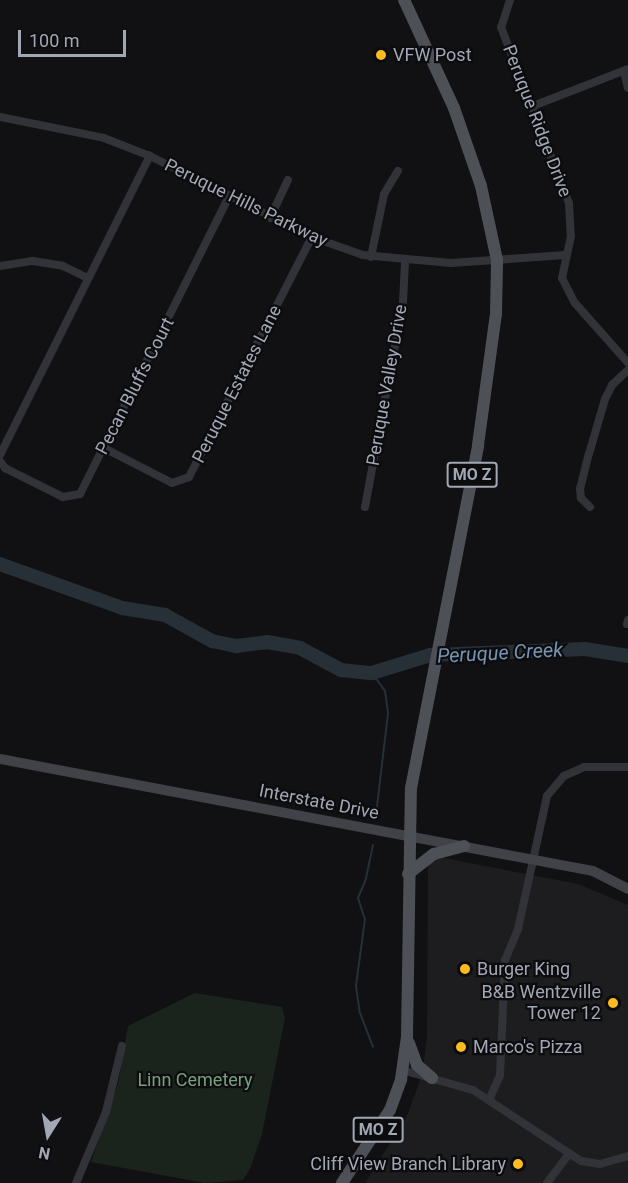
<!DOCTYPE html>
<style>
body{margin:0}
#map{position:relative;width:628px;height:1183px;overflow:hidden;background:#111113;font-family:Roboto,sans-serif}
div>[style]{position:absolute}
.built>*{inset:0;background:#1d1d20}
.green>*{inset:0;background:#1b231d}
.stream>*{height:2px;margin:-1px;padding:0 1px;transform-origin:1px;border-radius:1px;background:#272f37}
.river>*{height:14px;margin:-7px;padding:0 7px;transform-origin:7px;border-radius:7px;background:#272f37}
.street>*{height:8px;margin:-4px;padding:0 4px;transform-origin:4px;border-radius:4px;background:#323338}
.secondary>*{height:10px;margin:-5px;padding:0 5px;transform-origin:5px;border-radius:5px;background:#404248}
.primary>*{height:12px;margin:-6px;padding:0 6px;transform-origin:6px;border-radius:6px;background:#4e5057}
.dots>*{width:16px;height:16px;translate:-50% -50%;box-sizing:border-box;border:3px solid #0c0c0e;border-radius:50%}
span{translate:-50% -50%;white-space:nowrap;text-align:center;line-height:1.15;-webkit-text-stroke:4.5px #0c0c0e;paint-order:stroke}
.shield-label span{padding:2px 4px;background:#0c0c0e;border:2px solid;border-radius:4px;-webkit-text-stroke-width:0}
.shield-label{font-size:16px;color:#a2a7b5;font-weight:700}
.poi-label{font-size:18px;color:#a2a7b5}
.left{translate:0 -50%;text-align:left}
.right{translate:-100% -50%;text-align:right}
.street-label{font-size:18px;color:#a2a7b5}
.park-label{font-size:18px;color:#77a17c}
.water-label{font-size:20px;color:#7694b2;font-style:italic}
.north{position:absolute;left:18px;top:1105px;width:60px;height:60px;-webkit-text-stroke:4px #0c0c0e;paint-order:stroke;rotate:191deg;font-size:16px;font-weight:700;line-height:24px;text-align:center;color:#a2a7b5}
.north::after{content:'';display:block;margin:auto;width:21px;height:27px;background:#a2a7b5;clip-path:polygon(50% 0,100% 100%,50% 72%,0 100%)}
.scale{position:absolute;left:18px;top:30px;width:108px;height:27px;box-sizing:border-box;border:3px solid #a2a7b5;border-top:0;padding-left:8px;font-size:18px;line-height:21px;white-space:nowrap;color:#a2a7b5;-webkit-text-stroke:4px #0c0c0e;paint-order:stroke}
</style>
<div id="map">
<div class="built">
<i style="clip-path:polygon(434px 856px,578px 884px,628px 905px,628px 1183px,365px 1183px,407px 1116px,422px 1075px,427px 1037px,428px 862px)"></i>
</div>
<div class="green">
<i style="clip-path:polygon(195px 993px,282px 1007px,285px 1018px,262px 1134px,250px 1169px,243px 1180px,205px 1183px,91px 1162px,118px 1084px,128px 1026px)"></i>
</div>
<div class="stream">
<i style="left:372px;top:673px;width:22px;rotate:54deg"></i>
<i style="left:385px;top:691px;width:22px;rotate:82deg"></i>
<i style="left:388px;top:713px;width:95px;rotate:96.7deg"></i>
<i style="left:373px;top:845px;width:35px;rotate:102deg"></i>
<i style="left:366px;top:879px;width:21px;rotate:113deg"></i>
<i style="left:358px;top:898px;width:22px;rotate:72deg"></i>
<i style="left:365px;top:919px;width:68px;rotate:97.7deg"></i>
<i style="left:356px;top:986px;width:27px;rotate:82deg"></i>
<i style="left:360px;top:1013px;width:36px;rotate:69deg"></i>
</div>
<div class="river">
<i style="left:0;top:564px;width:130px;rotate:19.8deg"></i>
<i style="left:122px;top:608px;width:44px;rotate:9.2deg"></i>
<i style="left:165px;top:615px;width:54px;rotate:29deg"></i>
<i style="left:212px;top:641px;width:25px;rotate:12deg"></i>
<i style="left:236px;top:646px;width:31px;rotate:-7deg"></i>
<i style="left:267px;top:642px;width:34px;rotate:10deg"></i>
<i style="left:300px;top:648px;width:47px;rotate:28.2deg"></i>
<i style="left:341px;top:670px;width:31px;rotate:6deg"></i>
<i style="left:372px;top:673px;width:61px;rotate:-17.2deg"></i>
<i style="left:430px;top:655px;width:155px;rotate:-2.2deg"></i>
<i style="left:585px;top:649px;width:44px;rotate:9.2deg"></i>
</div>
<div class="street">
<i style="left:510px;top:0;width:28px;rotate:108deg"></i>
<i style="left:501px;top:27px;width:189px;rotate:68.9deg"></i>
<i style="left:569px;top:203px;width:33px;rotate:87deg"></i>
<i style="left:571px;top:236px;width:43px;rotate:102.1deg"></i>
<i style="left:562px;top:278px;width:28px;rotate:63deg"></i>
<i style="left:575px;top:303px;width:80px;rotate:48.5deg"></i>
<i style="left:624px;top:71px;width:17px;rotate:77deg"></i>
<i style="left:533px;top:106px;width:102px;rotate:-21.3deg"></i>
<i style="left:0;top:117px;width:106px;rotate:11.4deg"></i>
<i style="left:104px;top:138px;width:49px;rotate:21.4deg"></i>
<i style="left:150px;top:156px;width:181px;rotate:26.6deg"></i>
<i style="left:312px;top:237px;width:54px;rotate:19.4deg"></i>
<i style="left:363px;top:255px;width:88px;rotate:5.2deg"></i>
<i style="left:451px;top:263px;width:114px;rotate:-4deg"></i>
<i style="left:270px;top:218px;width:42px;rotate:-64.7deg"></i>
<i style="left:371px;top:257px;width:64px;rotate:-78.3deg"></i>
<i style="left:384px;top:194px;width:27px;rotate:-59deg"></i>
<i style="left:0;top:266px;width:33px;rotate:-9deg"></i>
<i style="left:33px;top:261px;width:30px;rotate:9deg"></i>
<i style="left:63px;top:266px;width:28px;rotate:26deg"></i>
<i style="left:104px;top:448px;width:76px;rotate:27.2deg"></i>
<i style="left:172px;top:483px;width:18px;rotate:-19deg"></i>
<i style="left:189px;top:477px;width:270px;rotate:-62.9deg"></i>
<i style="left:0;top:455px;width:335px;rotate:-63.4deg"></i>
<i style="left:0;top:461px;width:9px;rotate:54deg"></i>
<i style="left:5px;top:468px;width:65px;rotate:26.6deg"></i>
<i style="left:63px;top:497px;width:17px;rotate:-10deg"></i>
<i style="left:80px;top:494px;width:332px;rotate:-63.4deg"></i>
<i style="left:365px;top:507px;width:208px;rotate:-79.5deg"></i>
<i style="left:403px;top:302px;width:40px;rotate:-87.1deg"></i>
<i style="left:590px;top:507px;width:13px;rotate:-135deg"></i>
<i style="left:581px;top:498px;width:9px;rotate:-96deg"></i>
<i style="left:580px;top:489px;width:36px;rotate:-76deg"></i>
<i style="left:589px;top:454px;width:57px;rotate:-73.8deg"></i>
<i style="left:605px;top:399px;width:16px;rotate:-63deg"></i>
<i style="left:612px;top:385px;width:22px;rotate:-43deg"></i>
<i style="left:627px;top:624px;width:4px;rotate:-76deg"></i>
<i style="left:402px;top:1070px;width:74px;rotate:15.7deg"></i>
<i style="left:473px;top:1090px;width:129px;rotate:33.3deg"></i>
<i style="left:581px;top:1161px;width:19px;rotate:9deg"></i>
<i style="left:600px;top:1164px;width:29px;rotate:-16deg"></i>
<i style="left:489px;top:1100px;width:27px;rotate:-66deg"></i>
<i style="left:500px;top:1075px;width:115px;rotate:-87.5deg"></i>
<i style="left:505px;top:960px;width:34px;rotate:-67deg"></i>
<i style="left:518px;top:929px;width:136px;rotate:-77.7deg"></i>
<i style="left:547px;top:796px;width:26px;rotate:-50deg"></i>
<i style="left:564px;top:776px;width:22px;rotate:-24deg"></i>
<i style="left:584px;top:767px;width:44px"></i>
<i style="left:76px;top:1183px;width:77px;rotate:-67.1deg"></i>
<i style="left:106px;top:1112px;width:68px;rotate:-76.4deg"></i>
<i style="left:547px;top:1183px;width:35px;rotate:-53deg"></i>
</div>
<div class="secondary">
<i style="left:0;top:759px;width:603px;rotate:10.7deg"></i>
<i style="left:593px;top:871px;width:39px;rotate:27deg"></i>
</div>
<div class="primary">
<i style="left:408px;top:874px;width:33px;rotate:-38deg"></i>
<i style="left:434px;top:854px;width:31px;rotate:-15deg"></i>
<i style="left:409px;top:1043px;width:23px;rotate:70deg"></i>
<i style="left:417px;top:1065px;width:20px;rotate:41deg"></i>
<i style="left:342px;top:1183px;width:87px;rotate:-56.7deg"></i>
<i style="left:390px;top:1110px;width:33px;rotate:-70deg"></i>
<i style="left:401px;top:1079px;width:42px;rotate:-81.9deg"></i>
<i style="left:407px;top:1037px;width:249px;rotate:-89.1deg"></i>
<i style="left:411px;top:788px;width:349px;rotate:-78.9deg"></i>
<i style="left:478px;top:445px;width:132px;rotate:-82.2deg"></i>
<i style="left:496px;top:314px;width:54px;rotate:-88.9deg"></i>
<i style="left:497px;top:260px;width:76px;rotate:-102.2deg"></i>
<i style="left:481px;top:186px;width:83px;rotate:-109.1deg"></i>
<i style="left:454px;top:108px;width:119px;rotate:-114.8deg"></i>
</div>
<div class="dots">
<i style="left:381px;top:55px;background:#fcbb20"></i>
<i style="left:465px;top:969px;background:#fcbb20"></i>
<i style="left:613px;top:1003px;background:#fcbb20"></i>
<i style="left:461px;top:1047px;background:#fcbb20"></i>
<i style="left:518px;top:1164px;background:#fcbb20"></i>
</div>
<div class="shield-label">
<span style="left:472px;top:475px">MO Z</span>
<span style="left:378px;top:1130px">MO Z</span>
</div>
<div class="poi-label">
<span class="left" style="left:393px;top:55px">VFW Post</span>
<span class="left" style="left:477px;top:969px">Burger King</span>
<span class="right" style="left:601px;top:1003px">B&amp;B Wentzville<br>Tower 12</span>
<span class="left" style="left:473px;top:1047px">Marco's Pizza</span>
<span class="right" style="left:506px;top:1164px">Cliff View Branch Library</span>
</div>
<div class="street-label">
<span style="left:537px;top:121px;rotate:69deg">Peruque Ridge Drive</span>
<span style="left:246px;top:203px;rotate:26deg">Peruque Hills Parkway</span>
<span style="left:237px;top:384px;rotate:-63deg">Peruque Estates Lane</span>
<span style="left:387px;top:385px;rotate:-80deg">Peruque Valley Drive</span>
<span style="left:135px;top:386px;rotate:-63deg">Pecan Bluffs Court</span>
<span style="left:319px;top:802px;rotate:11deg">Interstate Drive</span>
</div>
<div class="park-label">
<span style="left:195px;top:1080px">Linn Cemetery</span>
</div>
<div class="water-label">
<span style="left:500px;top:653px;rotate:-3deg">Peruque Creek</span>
</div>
<div class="north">N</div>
<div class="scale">100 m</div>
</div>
